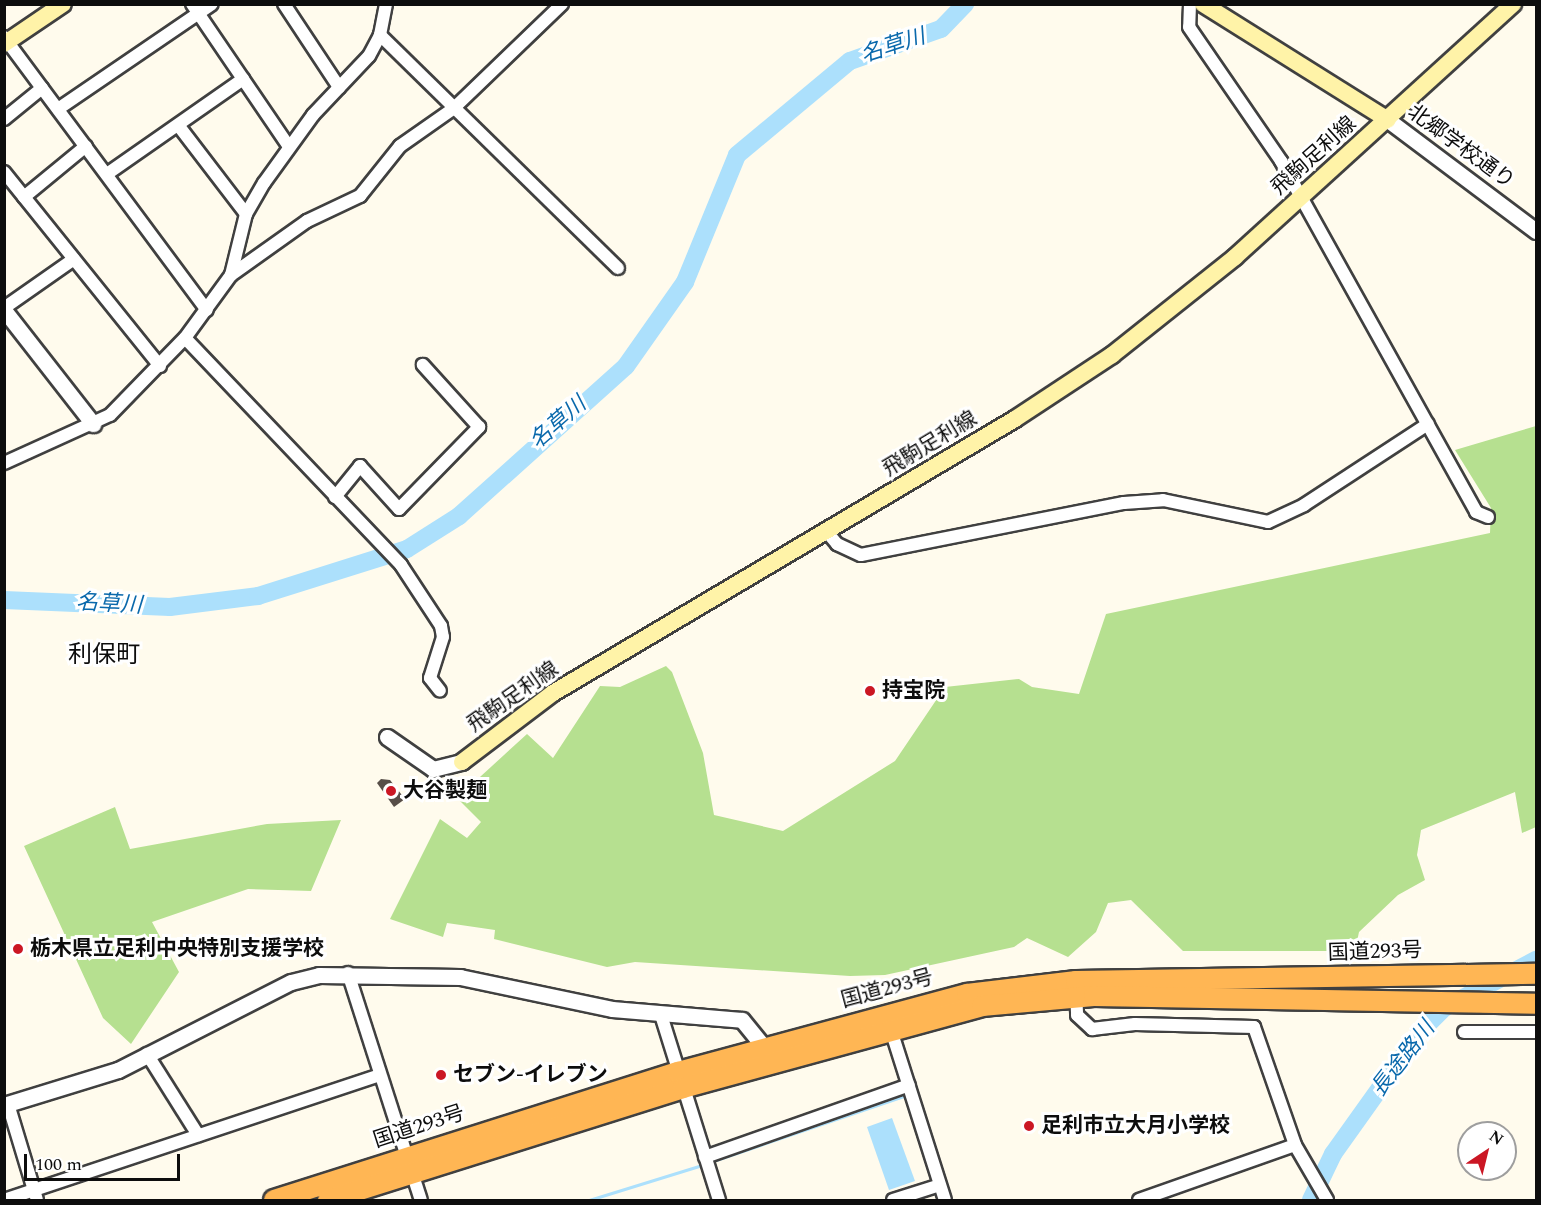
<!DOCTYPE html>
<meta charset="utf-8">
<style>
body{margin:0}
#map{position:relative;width:1541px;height:1205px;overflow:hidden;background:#fffbed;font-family:Spectral,"Noto Sans JP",serif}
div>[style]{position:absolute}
.forest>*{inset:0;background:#b6e090}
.water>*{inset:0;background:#ace0fc}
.stream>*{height:3px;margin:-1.5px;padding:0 1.5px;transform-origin:1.5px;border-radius:1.5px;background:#ace0fc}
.river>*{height:18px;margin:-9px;padding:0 9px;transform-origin:9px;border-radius:9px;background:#ace0fc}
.building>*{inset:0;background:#574e48}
.roads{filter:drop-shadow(2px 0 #404040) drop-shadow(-2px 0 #404040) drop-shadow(0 2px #404040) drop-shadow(0 -2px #404040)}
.minor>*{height:12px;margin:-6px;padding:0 6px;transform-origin:6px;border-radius:6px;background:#fff}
.tertiary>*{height:15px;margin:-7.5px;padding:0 7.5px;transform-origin:7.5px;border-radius:7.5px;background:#fff}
.secondary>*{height:16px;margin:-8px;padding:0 8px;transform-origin:8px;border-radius:8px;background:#fff3a8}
.trunk>*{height:20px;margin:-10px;padding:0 10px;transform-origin:10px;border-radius:10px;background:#ffb654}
.dots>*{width:16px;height:16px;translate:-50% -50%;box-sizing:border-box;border:3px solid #fff;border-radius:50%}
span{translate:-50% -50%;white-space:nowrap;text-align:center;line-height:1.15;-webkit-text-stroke:6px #fff;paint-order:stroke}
.street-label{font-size:21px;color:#0d0d0d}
.poi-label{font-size:21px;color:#0d0d0d;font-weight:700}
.left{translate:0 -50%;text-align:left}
.water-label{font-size:22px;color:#0a69ac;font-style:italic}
.quarter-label{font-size:24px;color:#0d0d0d}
.frame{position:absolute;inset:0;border:6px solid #0d0d0d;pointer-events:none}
.north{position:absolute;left:1457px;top:1121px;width:60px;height:60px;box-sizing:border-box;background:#fff;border:2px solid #9e9e9e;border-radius:50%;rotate:35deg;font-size:16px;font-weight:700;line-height:24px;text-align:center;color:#0d0d0d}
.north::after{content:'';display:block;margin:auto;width:21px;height:27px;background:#cb1724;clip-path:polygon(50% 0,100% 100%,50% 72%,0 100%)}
.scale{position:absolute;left:24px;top:1154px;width:156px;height:27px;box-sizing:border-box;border:3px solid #0d0d0d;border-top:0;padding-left:8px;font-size:18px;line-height:21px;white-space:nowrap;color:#0d0d0d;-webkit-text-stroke:4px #fff;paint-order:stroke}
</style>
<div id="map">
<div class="forest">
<i style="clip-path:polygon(1536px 426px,1536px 827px,1522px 833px,1515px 792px,1421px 830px,1417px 855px,1425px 880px,1398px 895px,1359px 932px,1355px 951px,1183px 951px,1131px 900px,1108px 903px,1096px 932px,1068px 957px,1027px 938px,1014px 947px,885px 975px,850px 976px,635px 962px,607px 967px,494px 939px,495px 930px,447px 923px,443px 937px,390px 919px,440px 819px,467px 838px,481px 822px,457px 798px,527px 734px,553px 758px,600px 686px,620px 687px,666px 666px,672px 672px,703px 753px,714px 815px,783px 831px,895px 761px,945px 687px,1019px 679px,1032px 687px,1079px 694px,1106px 614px,1490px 533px,1491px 508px,1455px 450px)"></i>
<i style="clip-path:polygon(115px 807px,130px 849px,267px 824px,341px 820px,311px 891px,248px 889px,152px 922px,179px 972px,131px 1044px,103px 1018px,24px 846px)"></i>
</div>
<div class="water">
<i style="clip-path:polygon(892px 1118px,915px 1181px,889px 1190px,867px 1127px)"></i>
</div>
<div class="stream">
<i style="left:716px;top:1160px;width:202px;rotate:-18.8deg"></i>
<i style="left:589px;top:1200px;width:115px;rotate:-17.2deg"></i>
</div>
<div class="river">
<i style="left:4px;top:600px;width:166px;rotate:2.4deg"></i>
<i style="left:170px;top:607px;width:89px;rotate:-7.1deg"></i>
<i style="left:258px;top:596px;width:156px;rotate:-17.5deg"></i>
<i style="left:407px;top:549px;width:62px;rotate:-32.4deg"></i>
<i style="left:459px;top:516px;width:224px;rotate:-41.9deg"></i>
<i style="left:626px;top:366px;width:103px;rotate:-54.9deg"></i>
<i style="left:685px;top:282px;width:137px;rotate:-67.7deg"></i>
<i style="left:737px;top:155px;width:147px;rotate:-39.8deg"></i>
<i style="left:850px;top:61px;width:96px;rotate:-19.4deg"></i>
<i style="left:941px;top:29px;width:35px;rotate:-46deg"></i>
<i style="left:1311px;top:1200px;width:51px;rotate:-64.4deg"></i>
<i style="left:1333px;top:1154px;width:150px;rotate:-54.5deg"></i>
<i style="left:1420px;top:1032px;width:34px;rotate:-45deg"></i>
<i style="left:1444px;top:1008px;width:104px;rotate:-27.6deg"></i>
</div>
<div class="building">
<i style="clip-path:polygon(381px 779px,390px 780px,405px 799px,394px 807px,377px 783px)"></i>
</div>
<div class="roads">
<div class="minor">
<i style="left:192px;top:4px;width:171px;rotate:55.8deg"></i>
<i style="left:284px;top:4px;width:100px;rotate:56.5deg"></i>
<i style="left:1190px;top:4px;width:23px;rotate:92deg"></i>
<i style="left:1189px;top:27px;width:163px;rotate:55.5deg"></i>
<i style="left:1281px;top:161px;width:402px;rotate:60.9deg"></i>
<i style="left:1476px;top:512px;width:13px;rotate:23deg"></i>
<i style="left:380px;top:35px;width:333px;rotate:44.4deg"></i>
<i style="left:4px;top:37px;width:340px;rotate:53.4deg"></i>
<i style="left:58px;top:109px;width:186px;rotate:-34.3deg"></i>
<i style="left:4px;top:119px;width:49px;rotate:-39.2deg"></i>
<i style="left:178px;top:125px;width:112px;rotate:52.6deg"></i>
<i style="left:4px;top:172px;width:249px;rotate:51.2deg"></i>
<i style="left:107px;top:174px;width:166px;rotate:-34.9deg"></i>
<i style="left:24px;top:197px;width:80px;rotate:-39.4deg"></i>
<i style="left:231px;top:275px;width:93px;rotate:-35.4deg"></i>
<i style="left:307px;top:221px;width:59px;rotate:-25.3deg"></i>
<i style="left:360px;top:196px;width:64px;rotate:-51.3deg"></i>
<i style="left:400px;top:146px;width:66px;rotate:-35.1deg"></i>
<i style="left:454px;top:108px;width:150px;rotate:-43.9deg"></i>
<i style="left:4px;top:308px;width:85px;rotate:-35deg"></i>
<i style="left:185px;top:338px;width:313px;rotate:46.4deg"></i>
<i style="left:401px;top:565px;width:73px;rotate:56.7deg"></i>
<i style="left:441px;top:626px;width:11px;rotate:80deg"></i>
<i style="left:443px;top:637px;width:43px;rotate:107.6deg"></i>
<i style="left:430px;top:678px;width:16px;rotate:52deg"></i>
<i style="left:4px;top:463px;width:116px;rotate:-24.4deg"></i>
<i style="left:110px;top:415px;width:107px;rotate:-45.8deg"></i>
<i style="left:185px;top:338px;width:78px;rotate:-53.9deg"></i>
<i style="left:231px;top:275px;width:63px;rotate:-76.2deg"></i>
<i style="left:246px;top:214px;width:36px;rotate:-60deg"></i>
<i style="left:264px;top:183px;width:84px;rotate:-54.2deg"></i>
<i style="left:313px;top:115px;width:81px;rotate:-46.5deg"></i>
<i style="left:369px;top:56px;width:24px;rotate:-62deg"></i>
<i style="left:380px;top:35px;width:32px;rotate:-79deg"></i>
<i style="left:335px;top:497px;width:40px;rotate:-51deg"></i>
<i style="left:360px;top:466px;width:58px;rotate:47.8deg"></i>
<i style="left:399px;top:509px;width:115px;rotate:-45.7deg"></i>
<i style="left:479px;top:427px;width:84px;rotate:-132.1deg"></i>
<i style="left:827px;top:532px;width:16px;rotate:50deg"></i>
<i style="left:837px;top:544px;width:26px;rotate:25deg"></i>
<i style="left:861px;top:555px;width:268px;rotate:-11.2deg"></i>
<i style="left:1124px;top:503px;width:39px;rotate:-4deg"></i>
<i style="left:1163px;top:500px;width:107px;rotate:11.8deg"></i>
<i style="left:1268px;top:522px;width:40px;rotate:-25deg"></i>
<i style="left:1304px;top:505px;width:148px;rotate:-33.2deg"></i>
<i style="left:348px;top:973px;width:238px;rotate:72.2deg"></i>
<i style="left:1076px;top:993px;width:22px;rotate:87deg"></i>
<i style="left:1077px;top:1015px;width:21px;rotate:43deg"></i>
<i style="left:1092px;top:1029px;width:43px;rotate:-6.6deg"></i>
<i style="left:1135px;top:1024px;width:119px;rotate:1.4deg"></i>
<i style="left:1254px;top:1027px;width:125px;rotate:70.8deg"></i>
<i style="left:1295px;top:1145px;width:64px;rotate:59.8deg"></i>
<i style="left:661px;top:1015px;width:194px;rotate:72.6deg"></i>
<i style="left:891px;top:1030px;width:178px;rotate:72.4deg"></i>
<i style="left:1464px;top:1032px;width:72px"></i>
<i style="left:147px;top:1054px;width:96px;rotate:57.8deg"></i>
<i style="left:8px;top:1104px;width:100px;rotate:73.2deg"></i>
<i style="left:705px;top:1157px;width:216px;rotate:-19.4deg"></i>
<i style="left:4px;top:1200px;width:395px;rotate:-18.4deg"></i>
<i style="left:893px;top:1200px;width:49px;rotate:-17.7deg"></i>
<i style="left:1139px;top:1200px;width:165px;rotate:-19.4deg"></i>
</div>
<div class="tertiary">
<i style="left:1388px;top:120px;width:185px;rotate:36.9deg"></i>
<i style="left:4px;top:310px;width:145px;rotate:52deg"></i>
<i style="left:387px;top:737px;width:56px;rotate:34.8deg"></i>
<i style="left:433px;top:769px;width:30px;rotate:-14deg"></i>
<i style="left:4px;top:1105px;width:119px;rotate:-17.1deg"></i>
<i style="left:118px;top:1070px;width:194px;rotate:-27deg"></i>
<i style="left:291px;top:982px;width:29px;rotate:-14deg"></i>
<i style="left:319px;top:975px;width:141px;rotate:0.8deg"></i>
<i style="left:460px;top:977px;width:155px;rotate:11.9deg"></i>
<i style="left:612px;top:1009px;width:130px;rotate:4.8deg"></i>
<i style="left:742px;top:1020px;width:36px;rotate:51deg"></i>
</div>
<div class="secondary">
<i style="left:1203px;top:4px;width:218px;rotate:32.1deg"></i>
<i style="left:4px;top:44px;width:71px;rotate:-34.1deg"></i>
<i style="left:462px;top:762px;width:114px;rotate:-37.2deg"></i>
<i style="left:553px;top:693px;width:537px;rotate:-30.67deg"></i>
<i style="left:1015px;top:419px;width:116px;rotate:-33.4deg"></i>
<i style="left:1112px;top:355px;width:157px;rotate:-38.5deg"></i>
<i style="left:1235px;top:257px;width:376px;rotate:-42.3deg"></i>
</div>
<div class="trunk">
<i style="left:274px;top:1200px;width:424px;rotate:-17.6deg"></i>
<i style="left:678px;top:1072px;width:299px;rotate:-15.1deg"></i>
<i style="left:967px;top:994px;width:110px;rotate:-6.8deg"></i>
<i style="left:1076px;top:981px;width:460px;rotate:-0.9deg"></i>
<i style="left:328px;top:1200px;width:372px;rotate:-17.5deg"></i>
<i style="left:683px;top:1088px;width:310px;rotate:-15.3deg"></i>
<i style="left:982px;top:1006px;width:112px;rotate:-5.1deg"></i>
<i style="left:1094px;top:996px;width:442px;rotate:1deg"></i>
</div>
</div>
<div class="dots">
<i style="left:870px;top:691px;background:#cb1724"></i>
<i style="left:391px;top:791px;background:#cb1724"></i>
<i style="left:18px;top:949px;background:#cb1724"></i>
<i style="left:441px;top:1075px;background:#cb1724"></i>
<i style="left:1029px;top:1126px;background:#cb1724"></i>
</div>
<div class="street-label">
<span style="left:1461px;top:147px;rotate:36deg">北郷学校通り</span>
<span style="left:1314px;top:156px;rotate:-42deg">飛駒足利線</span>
<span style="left:930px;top:444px;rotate:-31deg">飛駒足利線</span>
<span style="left:513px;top:697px;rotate:-35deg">飛駒足利線</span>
<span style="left:1375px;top:952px;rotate:-2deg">国道293号</span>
<span style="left:887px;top:989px;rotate:-15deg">国道293号</span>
<span style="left:419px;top:1127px;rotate:-18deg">国道293号</span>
</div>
<div class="poi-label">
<span class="left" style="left:882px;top:691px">持宝院</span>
<span class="left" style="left:403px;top:791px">大谷製麺</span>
<span class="left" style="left:30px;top:949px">栃木県立足利中央特別支援学校</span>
<span class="left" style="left:453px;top:1075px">セブン-イレブン</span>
<span class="left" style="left:1041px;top:1126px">足利市立大月小学校</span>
</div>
<div class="water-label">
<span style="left:893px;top:46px;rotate:-18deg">名草川</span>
<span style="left:558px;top:423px;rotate:-41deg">名草川</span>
<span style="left:109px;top:604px;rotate:3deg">名草川</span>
<span style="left:1403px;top:1059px;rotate:-52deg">長途路川</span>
</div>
<div class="quarter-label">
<span style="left:104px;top:656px">利保町</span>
</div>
<div class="frame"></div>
<div class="north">N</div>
<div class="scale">100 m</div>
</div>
